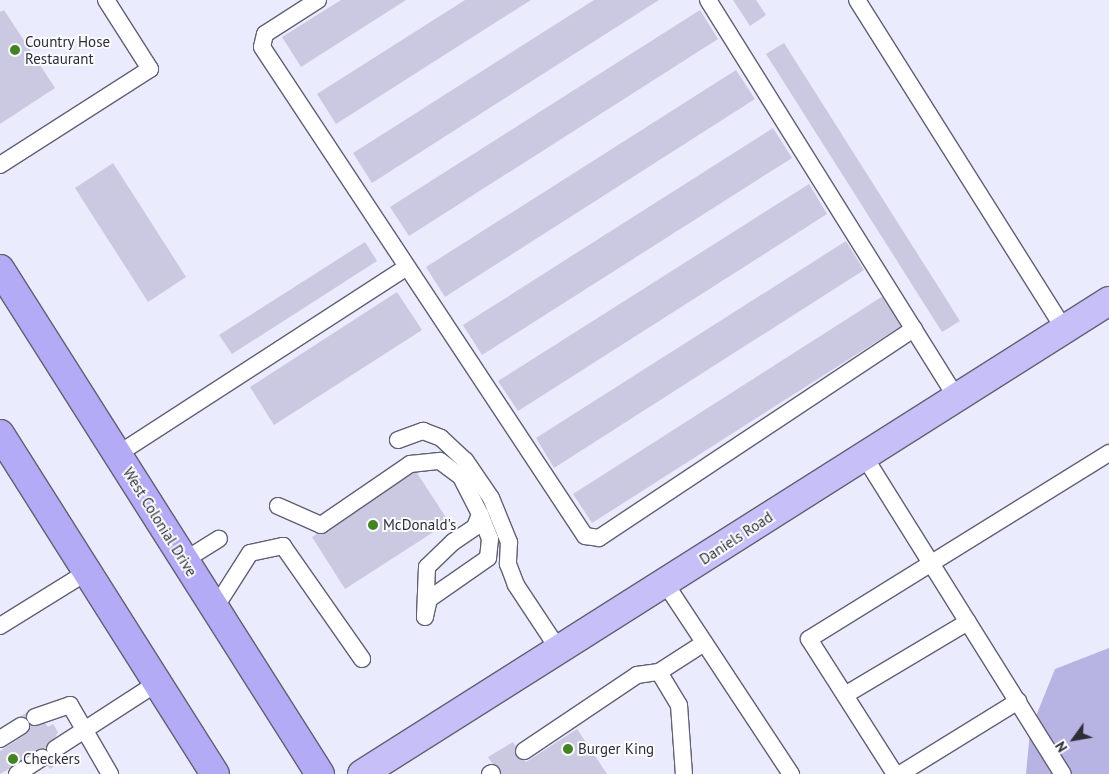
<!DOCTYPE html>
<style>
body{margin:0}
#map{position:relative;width:1109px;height:774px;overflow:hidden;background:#ebebfe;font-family:"PT Sans",sans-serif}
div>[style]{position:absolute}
.green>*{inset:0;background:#b7b4e3}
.building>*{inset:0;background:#cac9e1}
.roads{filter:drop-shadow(1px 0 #616075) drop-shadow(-1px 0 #616075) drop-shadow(0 1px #616075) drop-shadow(0 -1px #616075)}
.service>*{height:16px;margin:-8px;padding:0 8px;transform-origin:8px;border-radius:8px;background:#fff}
.primary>*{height:28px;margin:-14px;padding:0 14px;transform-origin:14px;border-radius:14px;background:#c7c0f8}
.trunk>*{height:28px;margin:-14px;padding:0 14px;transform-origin:14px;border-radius:14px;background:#b4abf6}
.dots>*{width:14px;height:14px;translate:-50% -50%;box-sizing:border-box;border:2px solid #fafaff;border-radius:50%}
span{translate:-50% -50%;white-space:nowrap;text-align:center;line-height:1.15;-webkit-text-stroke:4px #fafaff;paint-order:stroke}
.poi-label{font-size:15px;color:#2e2e37}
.left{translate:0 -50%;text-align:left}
.street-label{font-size:15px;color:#2e2e37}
.north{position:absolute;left:1049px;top:714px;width:50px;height:50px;-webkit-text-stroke:4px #fafaff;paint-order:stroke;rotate:238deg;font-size:14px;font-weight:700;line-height:20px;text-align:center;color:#2e2e37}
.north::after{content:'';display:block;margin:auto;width:18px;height:22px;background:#2e2e37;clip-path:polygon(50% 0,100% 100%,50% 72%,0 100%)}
</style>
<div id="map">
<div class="green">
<i style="clip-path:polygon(1109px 648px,1109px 774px,1026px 774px,1030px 731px,1055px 669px)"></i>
</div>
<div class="building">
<i style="clip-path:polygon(341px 0,406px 0,301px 67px,282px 37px)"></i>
<i style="clip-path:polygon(465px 0,531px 0,336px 124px,317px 94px)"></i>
<i style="clip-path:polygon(594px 0,659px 0,372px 183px,353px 153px)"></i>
<i style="clip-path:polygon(733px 0,756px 0,766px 15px,750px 26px)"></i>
<i style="clip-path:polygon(4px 10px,55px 88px,0 124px,0 12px)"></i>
<i style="clip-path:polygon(700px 10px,718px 39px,409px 236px,390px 207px)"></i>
<i style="clip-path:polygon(784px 43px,960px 321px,942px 332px,766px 54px)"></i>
<i style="clip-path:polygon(736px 70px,755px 99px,445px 297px,426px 267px)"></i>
<i style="clip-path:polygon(773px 128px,792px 158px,482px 355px,463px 325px)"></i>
<i style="clip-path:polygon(113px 163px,186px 277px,148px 302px,75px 188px)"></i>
<i style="clip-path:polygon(809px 184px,827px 214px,518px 411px,498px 381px)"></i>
<i style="clip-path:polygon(846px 241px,864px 270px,554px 468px,536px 438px)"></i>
<i style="clip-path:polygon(365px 242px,377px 261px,232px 354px,219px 335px)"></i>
<i style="clip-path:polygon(397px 292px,422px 330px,274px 425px,250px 387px)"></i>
<i style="clip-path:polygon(883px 296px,901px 326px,592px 523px,573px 494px)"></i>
<i style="clip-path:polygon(415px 470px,449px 522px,345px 589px,312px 537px)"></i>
<i style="clip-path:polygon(31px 710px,39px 723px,45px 723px,48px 727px,53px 724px,58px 732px,52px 744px,63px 760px,50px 769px,38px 752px,0 774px,0 751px,26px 734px,16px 719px)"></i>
<i style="clip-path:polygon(577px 729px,607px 774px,499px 774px,488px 757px,513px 742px,526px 762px)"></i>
</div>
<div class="roads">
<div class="service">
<i style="left:318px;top:0;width:63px;rotate:147.3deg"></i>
<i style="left:265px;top:34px;width:13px;rotate:103deg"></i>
<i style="left:262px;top:47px;width:586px;rotate:56.55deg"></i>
<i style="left:585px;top:536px;width:14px;rotate:8deg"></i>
<i style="left:599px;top:538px;width:378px;rotate:-33.6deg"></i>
<i style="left:708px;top:0;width:469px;rotate:58deg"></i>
<i style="left:857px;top:0;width:389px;rotate:57.8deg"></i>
<i style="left:0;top:165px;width:178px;rotate:-32.6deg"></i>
<i style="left:150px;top:69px;width:82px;rotate:-122.5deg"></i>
<i style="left:398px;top:440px;width:27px;rotate:-20deg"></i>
<i style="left:423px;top:431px;width:19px;rotate:21deg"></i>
<i style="left:441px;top:438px;width:33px;rotate:43deg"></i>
<i style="left:465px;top:460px;width:46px;rotate:55.6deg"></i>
<i style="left:491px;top:498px;width:48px;rotate:67.8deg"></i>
<i style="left:509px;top:542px;width:22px;rotate:93deg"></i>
<i style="left:508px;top:564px;width:22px;rotate:69deg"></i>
<i style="left:516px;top:585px;width:78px;rotate:56.5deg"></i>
<i style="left:118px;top:454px;width:344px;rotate:-32.9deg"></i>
<i style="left:864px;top:456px;width:375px;rotate:58deg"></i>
<i style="left:278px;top:506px;width:47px;rotate:23.8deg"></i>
<i style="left:321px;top:525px;width:108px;rotate:-34.4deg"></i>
<i style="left:410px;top:464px;width:30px;rotate:-6deg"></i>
<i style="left:440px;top:461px;width:26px;rotate:37deg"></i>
<i style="left:461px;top:477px;width:42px;rotate:62.8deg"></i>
<i style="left:480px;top:514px;width:27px;rotate:68deg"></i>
<i style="left:490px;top:539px;width:19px;rotate:96deg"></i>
<i style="left:488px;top:558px;width:72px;rotate:145.2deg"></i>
<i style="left:429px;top:599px;width:18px;rotate:103deg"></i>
<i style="left:425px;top:617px;width:50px;rotate:-87.7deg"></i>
<i style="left:427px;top:567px;width:36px;rotate:-44deg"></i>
<i style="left:453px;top:542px;width:27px;rotate:-34deg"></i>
<i style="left:475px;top:527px;width:14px;rotate:-69deg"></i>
<i style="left:185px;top:560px;width:40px;rotate:-32deg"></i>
<i style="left:665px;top:583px;width:229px;rotate:56.6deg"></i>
<i style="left:215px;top:608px;width:65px;rotate:-57.5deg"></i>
<i style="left:250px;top:553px;width:34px;rotate:-12deg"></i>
<i style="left:283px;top:546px;width:138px;rotate:55deg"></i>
<i style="left:0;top:626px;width:102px;rotate:-31.8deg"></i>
<i style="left:659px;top:672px;width:54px;rotate:-32.8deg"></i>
<i style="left:845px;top:695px;width:143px;rotate:-30.7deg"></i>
<i style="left:35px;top:717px;width:37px;rotate:-19deg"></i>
<i style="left:70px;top:705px;width:80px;rotate:59.9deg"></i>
<i style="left:0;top:739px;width:25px;rotate:-32deg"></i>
<i style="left:55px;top:749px;width:121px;rotate:-32.9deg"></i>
<i style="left:524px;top:751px;width:136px;rotate:-33.9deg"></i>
<i style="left:637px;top:675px;width:22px;rotate:-8deg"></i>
<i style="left:659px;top:672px;width:39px;rotate:59deg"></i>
<i style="left:679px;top:705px;width:69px;rotate:85.9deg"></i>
<i style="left:17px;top:774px;width:30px;rotate:-33deg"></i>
<i style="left:490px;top:774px;width:2px;rotate:-27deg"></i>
<i style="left:895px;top:774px;width:160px;rotate:-122.5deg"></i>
<i style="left:809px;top:639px;width:353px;rotate:-31.8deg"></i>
<i style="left:900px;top:774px;width:139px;rotate:-31.7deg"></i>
</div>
<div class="primary">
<i style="left:362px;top:774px;width:884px;rotate:-32.34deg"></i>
</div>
<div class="trunk">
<i style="left:0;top:269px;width:598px;rotate:57.64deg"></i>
<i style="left:0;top:434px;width:402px;rotate:57.7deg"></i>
</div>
</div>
<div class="dots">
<i style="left:15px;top:50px;background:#428324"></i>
<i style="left:373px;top:525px;background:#428324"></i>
<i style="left:568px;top:749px;background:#428324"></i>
<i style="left:13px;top:759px;background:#428324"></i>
</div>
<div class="poi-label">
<span class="left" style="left:25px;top:50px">Country Hose<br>Restaurant</span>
<span class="left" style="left:383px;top:525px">McDonald's</span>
<span class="left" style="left:578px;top:749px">Burger King</span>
<span class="left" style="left:23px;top:759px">Checkers</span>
</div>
<div class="street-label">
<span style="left:160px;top:522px;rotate:58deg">West Colonial Drive</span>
<span style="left:736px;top:538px;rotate:-33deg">Daniels Road</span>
</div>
<div class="north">N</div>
</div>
